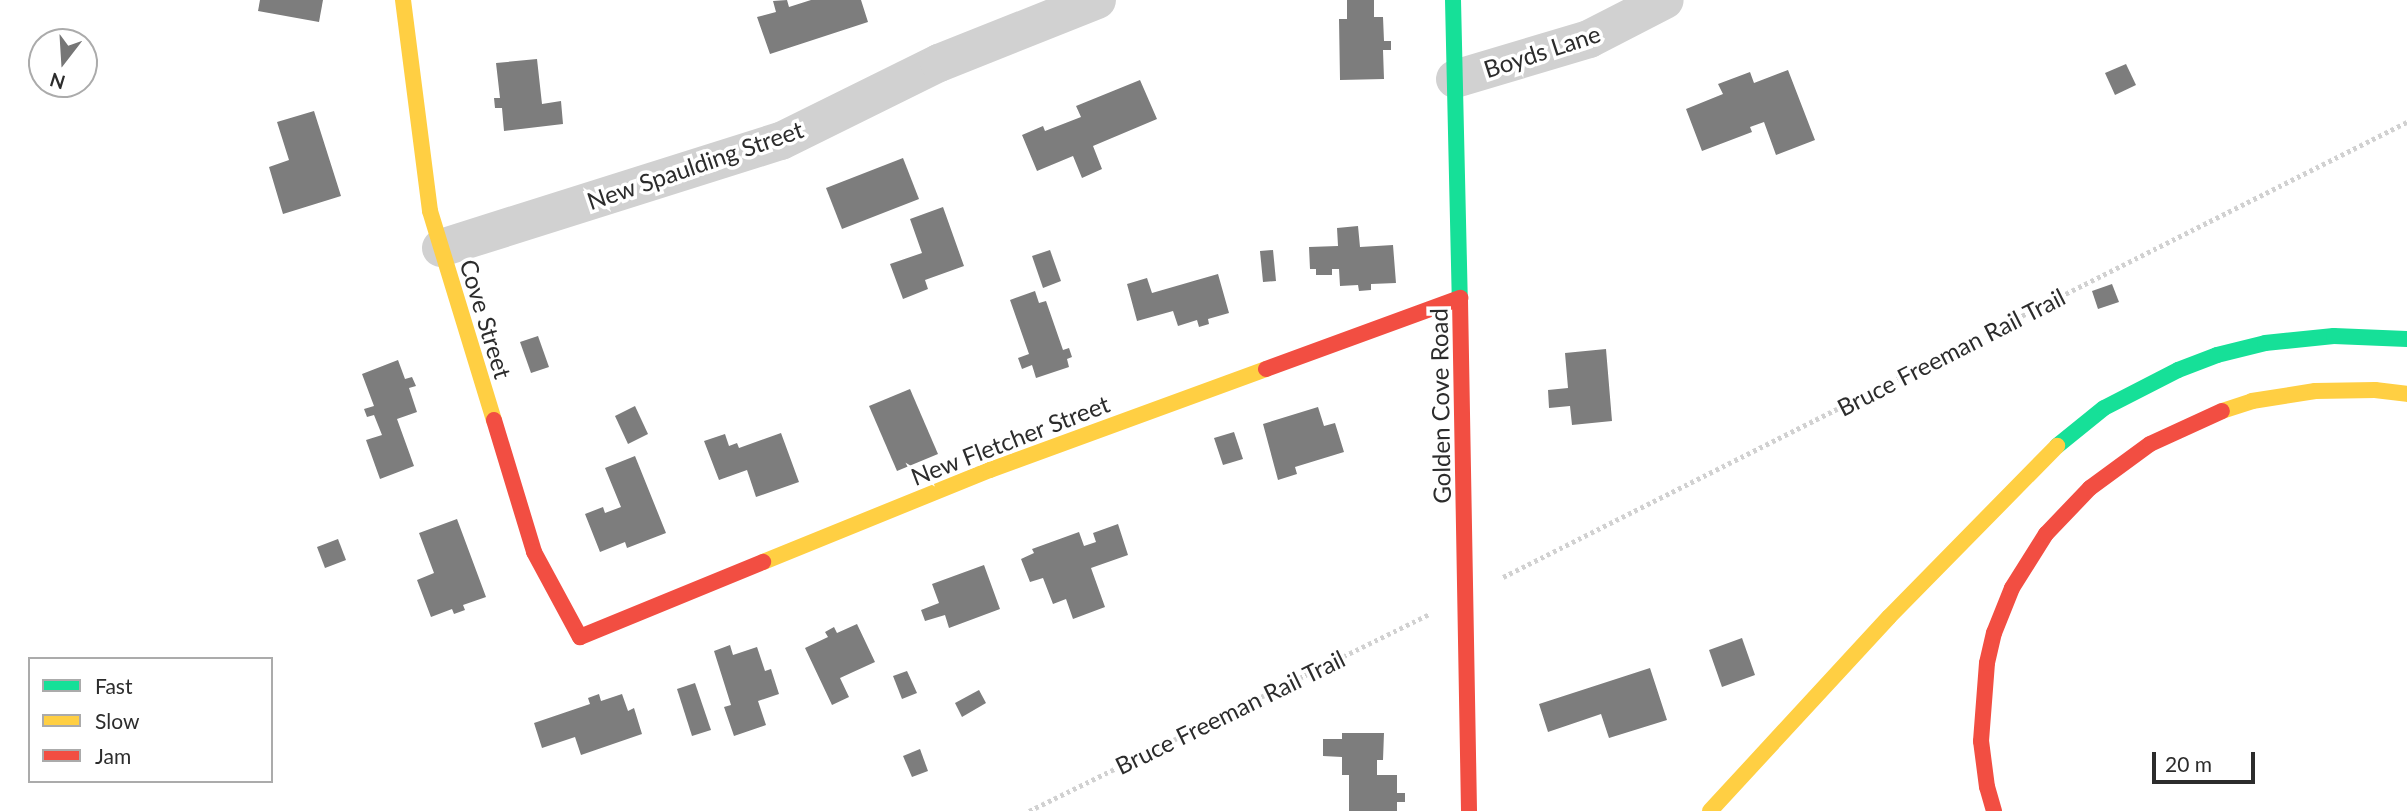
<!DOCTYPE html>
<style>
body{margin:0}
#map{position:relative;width:2407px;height:811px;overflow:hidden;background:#fff;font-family:Lato,sans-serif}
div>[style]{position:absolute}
.building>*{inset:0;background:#7d7d7d}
.path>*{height:4.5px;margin-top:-2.25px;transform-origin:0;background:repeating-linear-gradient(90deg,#d1d1d1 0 3.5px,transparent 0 7px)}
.street>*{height:38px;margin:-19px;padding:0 19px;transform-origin:19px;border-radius:19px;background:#d1d1d1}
.fast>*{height:16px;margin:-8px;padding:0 8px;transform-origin:8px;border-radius:8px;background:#16e098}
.slow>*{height:16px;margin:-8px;padding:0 8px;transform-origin:8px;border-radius:8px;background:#ffcf43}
.jam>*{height:16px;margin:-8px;padding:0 8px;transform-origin:8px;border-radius:8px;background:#f24e42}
span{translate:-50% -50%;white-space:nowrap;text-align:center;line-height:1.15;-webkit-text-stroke:7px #fff;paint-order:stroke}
.street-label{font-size:24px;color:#2c2c2c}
.legend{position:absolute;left:28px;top:657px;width:245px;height:126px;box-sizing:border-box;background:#fff;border:2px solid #ababab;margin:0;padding:9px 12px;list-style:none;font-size:21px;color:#2c2c2c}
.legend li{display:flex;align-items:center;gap:14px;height:35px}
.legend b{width:35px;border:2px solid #ababab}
.north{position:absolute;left:28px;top:28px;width:70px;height:70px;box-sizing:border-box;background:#fff;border:2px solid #ababab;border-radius:50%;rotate:197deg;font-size:19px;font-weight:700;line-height:28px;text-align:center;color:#2c2c2c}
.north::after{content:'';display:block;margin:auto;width:24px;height:32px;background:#767676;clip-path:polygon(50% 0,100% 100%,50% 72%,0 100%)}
.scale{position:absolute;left:2152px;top:752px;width:103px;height:32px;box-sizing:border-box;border:4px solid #2c2c2c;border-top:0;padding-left:9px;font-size:21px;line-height:24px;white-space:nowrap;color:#2c2c2c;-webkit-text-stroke:5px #fff;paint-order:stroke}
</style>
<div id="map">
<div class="building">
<i style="clip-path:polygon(260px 0,323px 0,319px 22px,258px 11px)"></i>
<i style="clip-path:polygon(787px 0,789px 7px,811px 0,861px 0,868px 22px,770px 54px,757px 17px,776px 12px,773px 1px)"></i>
<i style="clip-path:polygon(1347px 0,1374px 0,1374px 17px,1383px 17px,1384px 41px,1391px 41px,1391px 50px,1383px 50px,1384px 79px,1340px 80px,1339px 19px,1347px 19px)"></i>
<i style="clip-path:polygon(537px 59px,542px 104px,561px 101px,563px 124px,504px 131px,502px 108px,495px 108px,494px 98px,500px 98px,496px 63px)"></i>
<i style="clip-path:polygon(2126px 64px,2136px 85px,2115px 95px,2105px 73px)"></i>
<i style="clip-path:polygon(1788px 70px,1815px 140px,1776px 155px,1764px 122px,1750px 127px,1752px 132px,1702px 151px,1686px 109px,1723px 94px,1718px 84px,1750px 72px,1754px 83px)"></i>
<i style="clip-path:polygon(1140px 80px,1157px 119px,1093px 146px,1102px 169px,1082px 178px,1073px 156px,1037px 171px,1022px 135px,1043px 126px,1045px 131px,1081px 117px,1076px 106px)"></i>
<i style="clip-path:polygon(314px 111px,341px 196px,283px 214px,269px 167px,289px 160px,277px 122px)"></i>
<i style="clip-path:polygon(903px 158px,919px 199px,842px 229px,826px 188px)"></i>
<i style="clip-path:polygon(943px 207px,964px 266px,925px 280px,928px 289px,903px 299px,890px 264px,922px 253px,910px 219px)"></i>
<i style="clip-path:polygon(1358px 226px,1360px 247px,1393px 245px,1396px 283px,1371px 284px,1371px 290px,1359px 291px,1358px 285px,1340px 286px,1339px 269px,1332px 269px,1332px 275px,1316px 275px,1316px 269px,1310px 269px,1309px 247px,1338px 246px,1337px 228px)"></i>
<i style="clip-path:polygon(1050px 250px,1061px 281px,1043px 288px,1032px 256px)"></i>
<i style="clip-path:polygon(1273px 250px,1276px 281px,1263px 282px,1260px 251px)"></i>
<i style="clip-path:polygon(1218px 274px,1229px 313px,1208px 319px,1209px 324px,1199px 327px,1197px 320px,1178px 326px,1173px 311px,1137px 321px,1127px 284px,1147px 278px,1152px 293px)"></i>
<i style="clip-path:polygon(2112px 284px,2119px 302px,2098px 309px,2092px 291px)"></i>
<i style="clip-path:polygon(1035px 291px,1039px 303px,1046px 301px,1063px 350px,1069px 348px,1072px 357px,1067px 359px,1069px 367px,1036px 378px,1032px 365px,1022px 369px,1018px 358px,1029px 354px,1010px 300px)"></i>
<i style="clip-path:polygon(538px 336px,549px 367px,531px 373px,520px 342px)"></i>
<i style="clip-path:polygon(1606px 349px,1612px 421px,1572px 425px,1570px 406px,1549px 408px,1548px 390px,1568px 388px,1565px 353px)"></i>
<i style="clip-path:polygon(398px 360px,405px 379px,412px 377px,416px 386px,409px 388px,417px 412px,397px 419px,414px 466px,380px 479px,366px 440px,382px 435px,374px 415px,367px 417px,364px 409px,374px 406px,362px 374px)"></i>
<i style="clip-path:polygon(910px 389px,938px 454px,897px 471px,869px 406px)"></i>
<i style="clip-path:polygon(635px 406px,648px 434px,628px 444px,615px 416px)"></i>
<i style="clip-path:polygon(1318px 407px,1324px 426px,1335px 423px,1344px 452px,1295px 467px,1297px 474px,1278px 480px,1263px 424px)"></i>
<i style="clip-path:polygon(1234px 432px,1243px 459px,1223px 465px,1214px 438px)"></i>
<i style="clip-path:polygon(781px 433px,799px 482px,756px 497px,747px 470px,719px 480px,704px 441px,725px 434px,729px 446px,737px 443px,739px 448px)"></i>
<i style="clip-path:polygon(635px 456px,666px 533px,627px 548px,625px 542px,600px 552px,585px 514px,603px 507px,605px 513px,621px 507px,605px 468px)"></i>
<i style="clip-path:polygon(457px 519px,486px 597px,463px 605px,465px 610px,454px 614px,452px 609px,431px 617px,417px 580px,434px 573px,419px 533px)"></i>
<i style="clip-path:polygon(1118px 524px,1128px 555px,1091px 568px,1105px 607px,1073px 619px,1066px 599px,1053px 604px,1043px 578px,1030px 582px,1021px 559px,1034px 553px,1032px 549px,1079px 532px,1084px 546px,1096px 542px,1093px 533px)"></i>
<i style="clip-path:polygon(338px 539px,346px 560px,325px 568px,317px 547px)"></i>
<i style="clip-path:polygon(984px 565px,1000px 609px,949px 628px,945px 615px,925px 621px,921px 610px,939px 603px,932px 584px)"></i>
<i style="clip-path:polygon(857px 624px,875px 662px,840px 678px,849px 697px,832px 705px,805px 648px,828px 637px,825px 632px,834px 627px,837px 633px)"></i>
<i style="clip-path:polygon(1742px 638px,1755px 675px,1722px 687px,1709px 650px)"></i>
<i style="clip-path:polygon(730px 645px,733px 655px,757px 647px,765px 671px,771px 669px,779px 694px,758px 701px,766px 725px,734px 736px,724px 707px,731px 705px,714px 651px)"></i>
<i style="clip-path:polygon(1650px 668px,1667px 720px,1609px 738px,1601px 714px,1548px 732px,1539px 704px)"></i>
<i style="clip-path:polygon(907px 671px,917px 693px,902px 699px,893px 676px)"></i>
<i style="clip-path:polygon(695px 683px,711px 730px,692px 736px,677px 689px)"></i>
<i style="clip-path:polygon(979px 690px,986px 703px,962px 717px,955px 703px)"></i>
<i style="clip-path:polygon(599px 694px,601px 701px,622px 694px,628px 711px,634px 708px,642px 734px,581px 755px,575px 737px,542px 748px,534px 723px,590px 704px,588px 698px)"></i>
<i style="clip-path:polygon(1342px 733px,1384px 733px,1383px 760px,1377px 760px,1377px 775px,1397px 775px,1397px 793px,1405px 793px,1405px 802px,1397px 802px,1397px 811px,1349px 811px,1349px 775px,1342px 775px,1342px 757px,1323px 756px,1323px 739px,1342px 739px)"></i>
<i style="clip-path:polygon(920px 749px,928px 771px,912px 777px,903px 756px)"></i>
</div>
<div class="path">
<i style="left:1503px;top:577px;width:1012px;rotate:-26.72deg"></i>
<i style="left:1029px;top:811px;width:447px;rotate:-26.2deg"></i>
</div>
<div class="street">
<i style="left:1455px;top:79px;width:140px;rotate:-16.6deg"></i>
<i style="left:1589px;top:39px;width:85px;rotate:-27.2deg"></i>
<i style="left:441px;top:248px;width:356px;rotate:-17.5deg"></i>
<i style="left:781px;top:141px;width:176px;rotate:-26.3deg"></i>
<i style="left:939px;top:63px;width:170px;rotate:-21.7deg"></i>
</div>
<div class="fast">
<i style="left:1453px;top:0;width:300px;rotate:88.7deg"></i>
<i style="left:2057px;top:446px;width:60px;rotate:-39deg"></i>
<i style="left:2104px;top:408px;width:83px;rotate:-27.2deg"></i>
<i style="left:2178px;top:370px;width:42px;rotate:-21deg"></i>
<i style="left:2217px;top:355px;width:49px;rotate:-14deg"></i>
<i style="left:2265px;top:343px;width:69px;rotate:-5.8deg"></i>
<i style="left:2334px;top:336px;width:73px;rotate:2.4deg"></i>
</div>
<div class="slow">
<i style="left:403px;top:0;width:213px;rotate:82.7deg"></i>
<i style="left:430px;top:211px;width:219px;rotate:73deg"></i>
<i style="left:2222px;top:411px;width:32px;rotate:-18deg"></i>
<i style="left:2252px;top:401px;width:64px;rotate:-9deg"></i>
<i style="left:2315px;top:391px;width:60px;rotate:-1deg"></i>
<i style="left:2375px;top:390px;width:32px;rotate:7deg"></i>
<i style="left:763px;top:562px;width:245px;rotate:-22.1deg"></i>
<i style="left:990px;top:470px;width:294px;rotate:-20.1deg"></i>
<i style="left:1710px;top:811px;width:264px;rotate:-47.3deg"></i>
<i style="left:1889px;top:617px;width:240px;rotate:-45.5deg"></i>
</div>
<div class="jam">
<i style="left:1460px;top:300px;width:511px;rotate:88.99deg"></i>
<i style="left:1266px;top:369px;width:207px;rotate:-20.1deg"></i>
<i style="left:494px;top:420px;width:138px;rotate:73.1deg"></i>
<i style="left:534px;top:552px;width:97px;rotate:61.6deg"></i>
<i style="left:580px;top:637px;width:198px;rotate:-22.3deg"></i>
<i style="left:1994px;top:811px;width:25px;rotate:-106deg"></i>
<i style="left:1987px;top:787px;width:46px;rotate:-97.4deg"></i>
<i style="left:1981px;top:741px;width:78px;rotate:-85.6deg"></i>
<i style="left:1987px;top:663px;width:31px;rotate:-77deg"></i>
<i style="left:1994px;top:633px;width:48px;rotate:-68.2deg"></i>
<i style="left:2012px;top:588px;width:64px;rotate:-57.8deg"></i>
<i style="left:2046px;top:534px;width:64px;rotate:-46.3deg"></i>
<i style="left:2090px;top:488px;width:74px;rotate:-36.3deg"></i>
<i style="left:2150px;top:444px;width:79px;rotate:-24.6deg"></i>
</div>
<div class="street-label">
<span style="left:1542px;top:51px;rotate:-18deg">Boyds Lane</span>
<span style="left:695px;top:165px;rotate:-19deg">New Spaulding Street</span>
<span style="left:486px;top:319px;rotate:73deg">Cove Street</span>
<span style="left:1951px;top:352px;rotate:-27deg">Bruce Freeman Rail Trail</span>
<span style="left:1440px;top:406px;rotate:-91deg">Golden Cove Road</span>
<span style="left:1010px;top:440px;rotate:-21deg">New Fletcher Street</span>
<span style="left:1230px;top:712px;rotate:-26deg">Bruce Freeman Rail Trail</span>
</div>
<ul class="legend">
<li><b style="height:9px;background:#16e098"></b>Fast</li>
<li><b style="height:9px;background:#ffcf43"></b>Slow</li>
<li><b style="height:9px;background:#f24e42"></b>Jam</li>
</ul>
<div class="north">N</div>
<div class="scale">20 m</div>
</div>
